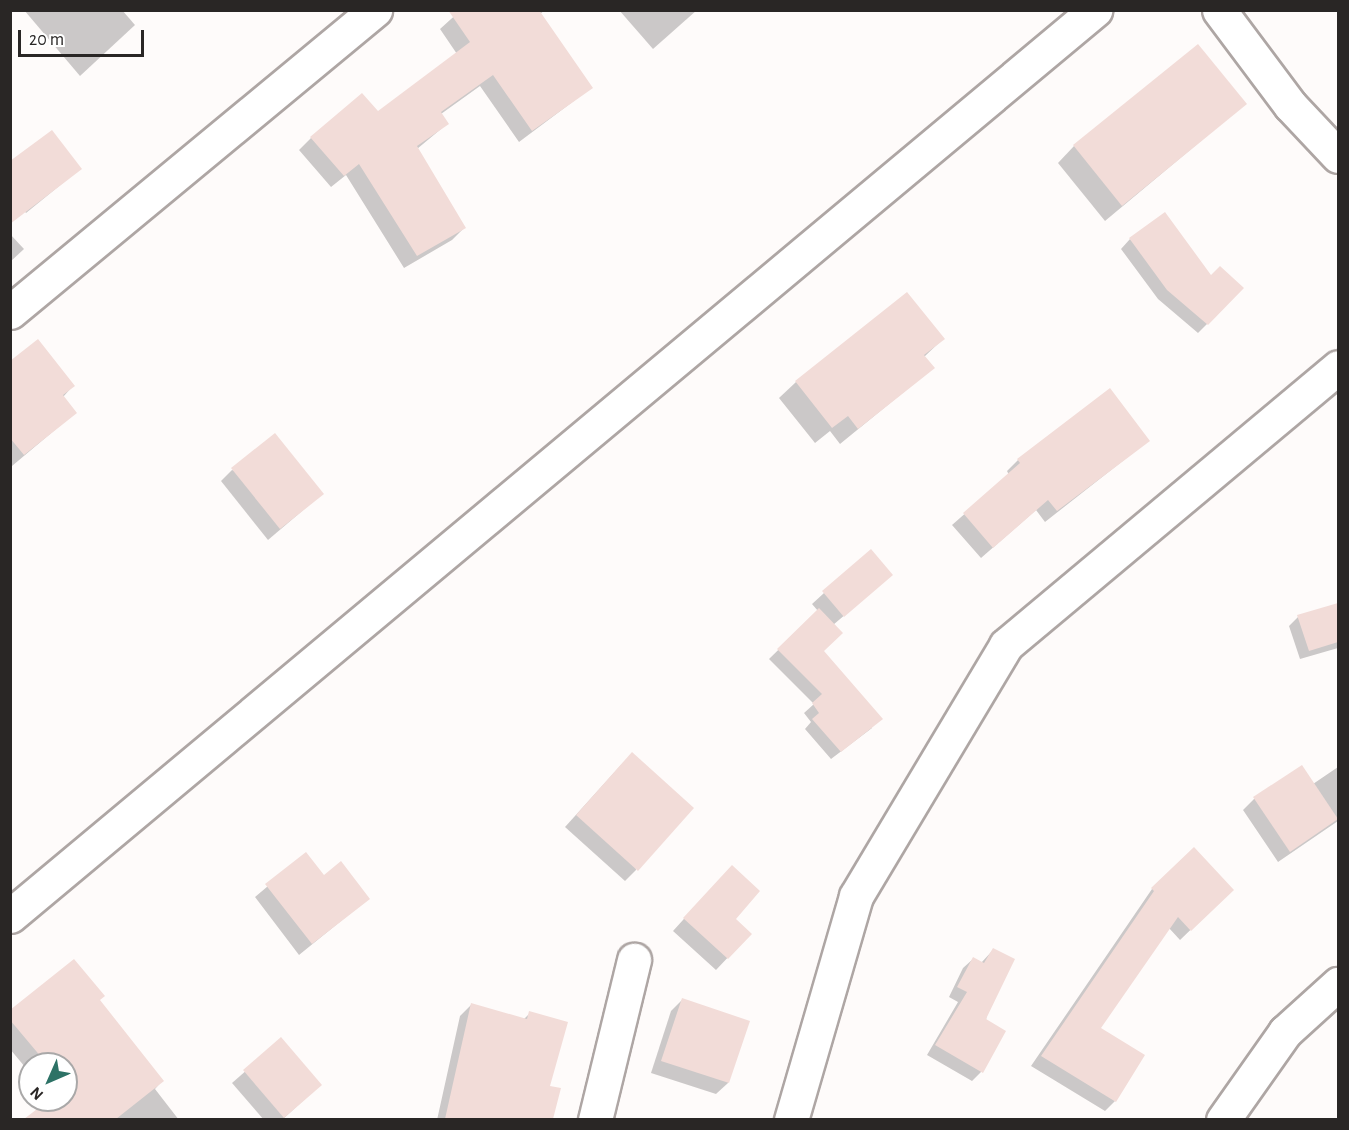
<!DOCTYPE html>
<style>
body{margin:0}
#map{position:relative;width:1349px;height:1130px;overflow:hidden;background:#fefbfa;font-family:"Alegreya Sans",sans-serif}
div>[style]{position:absolute}
.shadow>*{inset:0;background:#0003}
.building>*{inset:0;background:#f2dcd8}
.roads{filter:drop-shadow(2px 0 #aea6a4) drop-shadow(-2px 0 #aea6a4) drop-shadow(0 2px #aea6a4) drop-shadow(0 -2px #aea6a4)}
.street>*{height:33px;margin:-16.5px;padding:0 16.5px;transform-origin:16.5px;border-radius:16.5px;background:#fff}
span{translate:-50% -50%;white-space:nowrap;text-align:center;line-height:1.15;-webkit-text-stroke:4.5px #fff;paint-order:stroke}
.frame{position:absolute;inset:0;border:12px solid #292625;pointer-events:none}
.north{position:absolute;left:18px;top:1052px;width:60px;height:60px;box-sizing:border-box;background:#fff;border:2px solid #a9a8a8;border-radius:50%;rotate:225deg;font-size:16px;font-weight:700;line-height:24px;text-align:center;color:#292625}
.north::after{content:'';display:block;margin:auto;width:21px;height:27px;background:#2d7266;clip-path:polygon(50% 0,100% 100%,50% 72%,0 100%)}
.scale{position:absolute;left:18px;top:30px;width:126px;height:27px;box-sizing:border-box;border:3px solid #292625;border-top:0;padding-left:8px;font-size:18px;line-height:21px;white-space:nowrap;color:#292625;-webkit-text-stroke:4px #fff;paint-order:stroke}
</style>
<div id="map">
<div class="shadow">
<i style="clip-path:polygon(24px 10px,122px 10px,135px 25px,80px 76px)"></i>
<i style="clip-path:polygon(461px 10px,545px 10px,540px 14px,591px 88px,519px 142px,480px 86px,441px 114px,447px 124px,417px 149px,464px 228px,452px 240px,404px 268px,346px 175px,331px 187px,299px 150px,311px 138px,377px 113px,457px 54px,440px 29px)"></i>
<i style="clip-path:polygon(619px 10px,697px 10px,653px 49px)"></i>
<i style="clip-path:polygon(1245px 104px,1105px 221px,1058px 163px,1074px 146px)"></i>
<i style="clip-path:polygon(80px 169px,26px 213px,10px 192px)"></i>
<i style="clip-path:polygon(10px 234px,24px 249px,10px 262px)"></i>
<i style="clip-path:polygon(1130px 239px,1210px 278px,1242px 289px,1198px 333px,1158px 299px,1121px 249px)"></i>
<i style="clip-path:polygon(943px 339px,924px 357px,933px 368px,840px 444px,830px 431px,815px 443px,779px 398px,796px 382px)"></i>
<i style="clip-path:polygon(10px 363px,73px 386px,63px 397px,75px 413px,12px 466px)"></i>
<i style="clip-path:polygon(1148px 441px,1045px 522px,1036px 510px,981px 558px,952px 525px,1009px 475px,1007px 471px,1018px 460px)"></i>
<i style="clip-path:polygon(232px 470px,322px 494px,268px 540px,221px 481px)"></i>
<i style="clip-path:polygon(870px 551px,879px 586px,833px 625px,823px 651px,872px 728px,831px 759px,805px 729px,811px 722px,804px 713px,814px 704px,769px 659px,818px 611px,812px 604px)"></i>
<i style="clip-path:polygon(1338px 607px,1338px 651px,1338px 648px,1300px 659px,1289px 626px,1298px 617px)"></i>
<i style="clip-path:polygon(621px 765px,636px 870px,625px 881px,565px 827px)"></i>
<i style="clip-path:polygon(1338px 767px,1338px 821px,1278px 862px,1243px 810px,1254px 799px,1313px 784px)"></i>
<i style="clip-path:polygon(306px 854px,323px 877px,368px 899px,299px 955px,255px 897px)"></i>
<i style="clip-path:polygon(721px 878px,734px 919px,750px 934px,716px 970px,673px 931px)"></i>
<i style="clip-path:polygon(1152px 889px,1232px 890px,1180px 940px,1169px 928px,1098px 1029px,1115px 1101px,1105px 1111px,1031px 1066px)"></i>
<i style="clip-path:polygon(993px 950px,981px 1072px,972px 1081px,927px 1055px,958px 1002px,949px 997px,963px 968px,973px 959px,981px 963px)"></i>
<i style="clip-path:polygon(99px 1000px,162px 1081px,155px 1089px,179px 1120px,26px 1120px,51px 1100px,66px 1100px,66px 1064px,30px 1064px,30px 1073px,10px 1049px,10px 1012px)"></i>
<i style="clip-path:polygon(682px 1000px,748px 1022px,728px 1083px,716px 1094px,651px 1073px,671px 1011px)"></i>
<i style="clip-path:polygon(471px 1005px,524px 1019px,530px 1013px,548px 1087px,559px 1089px,552px 1120px,437px 1120px,460px 1016px)"></i>
<i style="clip-path:polygon(281px 1040px,320px 1085px,282px 1120px,264px 1120px,232px 1083px)"></i>
</div>
<div class="building">
<i style="clip-path:polygon(448px 10px,539px 10px,593px 88px,532px 131px,493px 75px,441px 112px,449px 124px,417px 146px,466px 228px,417px 256px,359px 164px,344px 176px,310px 137px,362px 93px,378px 111px,470px 42px)"></i>
<i style="clip-path:polygon(1198px 44px,1247px 104px,1122px 206px,1073px 145px)"></i>
<i style="clip-path:polygon(52px 130px,82px 169px,10px 224px,10px 161px)"></i>
<i style="clip-path:polygon(1165px 212px,1211px 275px,1220px 266px,1244px 288px,1208px 325px,1167px 290px,1129px 238px)"></i>
<i style="clip-path:polygon(907px 292px,945px 339px,924px 355px,935px 368px,858px 429px,848px 416px,832px 428px,795px 381px)"></i>
<i style="clip-path:polygon(38px 339px,75px 386px,63px 395px,77px 413px,24px 455px,10px 438px,10px 361px)"></i>
<i style="clip-path:polygon(1110px 388px,1150px 441px,1057px 511px,1048px 500px,993px 548px,963px 513px,1020px 463px,1017px 459px)"></i>
<i style="clip-path:polygon(275px 433px,324px 494px,280px 529px,231px 468px)"></i>
<i style="clip-path:polygon(871px 549px,893px 575px,844px 617px,822px 591px)"></i>
<i style="clip-path:polygon(1338px 603px,1338px 642px,1309px 651px,1297px 615px)"></i>
<i style="clip-path:polygon(819px 608px,843px 633px,824px 651px,883px 719px,841px 752px,812px 719px,819px 713px,812px 703px,822px 694px,777px 649px)"></i>
<i style="clip-path:polygon(632px 752px,694px 808px,638px 871px,576px 815px)"></i>
<i style="clip-path:polygon(1302px 765px,1338px 819px,1290px 852px,1253px 797px)"></i>
<i style="clip-path:polygon(1194px 847px,1234px 890px,1191px 931px,1178px 917px,1101px 1028px,1145px 1055px,1116px 1102px,1041px 1056px,1154px 891px,1151px 888px)"></i>
<i style="clip-path:polygon(306px 852px,324px 875px,341px 861px,370px 899px,312px 944px,265px 884px)"></i>
<i style="clip-path:polygon(732px 865px,760px 891px,736px 919px,752px 934px,728px 959px,683px 918px)"></i>
<i style="clip-path:polygon(993px 948px,1015px 959px,986px 1019px,1006px 1031px,983px 1073px,935px 1045px,967px 992px,957px 987px,973px 957px,984px 963px)"></i>
<i style="clip-path:polygon(74px 959px,105px 996px,100px 1000px,164px 1081px,116px 1119px,24px 1119px,49px 1100px,66px 1100px,66px 1064px,47px 1064px,10px 1020px,10px 1010px)"></i>
<i style="clip-path:polygon(682px 998px,750px 1021px,729px 1083px,661px 1061px)"></i>
<i style="clip-path:polygon(471px 1003px,527px 1019px,529px 1011px,568px 1022px,550px 1086px,561px 1088px,553px 1119px,445px 1119px)"></i>
<i style="clip-path:polygon(281px 1037px,322px 1085px,284px 1118px,243px 1070px)"></i>
</div>
<div class="roads">
<div class="street">
<i style="left:1219px;top:10px;width:119px;rotate:53.2deg"></i>
<i style="left:1290px;top:105px;width:70px;rotate:46.7deg"></i>
<i style="left:10px;top:312px;width:474px;rotate:-39.6deg"></i>
<i style="left:10px;top:916px;width:1414px;rotate:-39.86deg"></i>
<i style="left:595px;top:1120px;width:165px;rotate:-76.3deg"></i>
<i style="left:791px;top:1120px;width:233px;rotate:-73.8deg"></i>
<i style="left:856px;top:896px;width:292px;rotate:-59.1deg"></i>
<i style="left:1006px;top:645px;width:433px;rotate:-39.9deg"></i>
<i style="left:1223px;top:1120px;width:108px;rotate:-54.8deg"></i>
<i style="left:1285px;top:1032px;width:72px;rotate:-42.2deg"></i>
</div>
</div>
<div class="frame"></div>
<div class="north">N</div>
<div class="scale">20 m</div>
</div>
